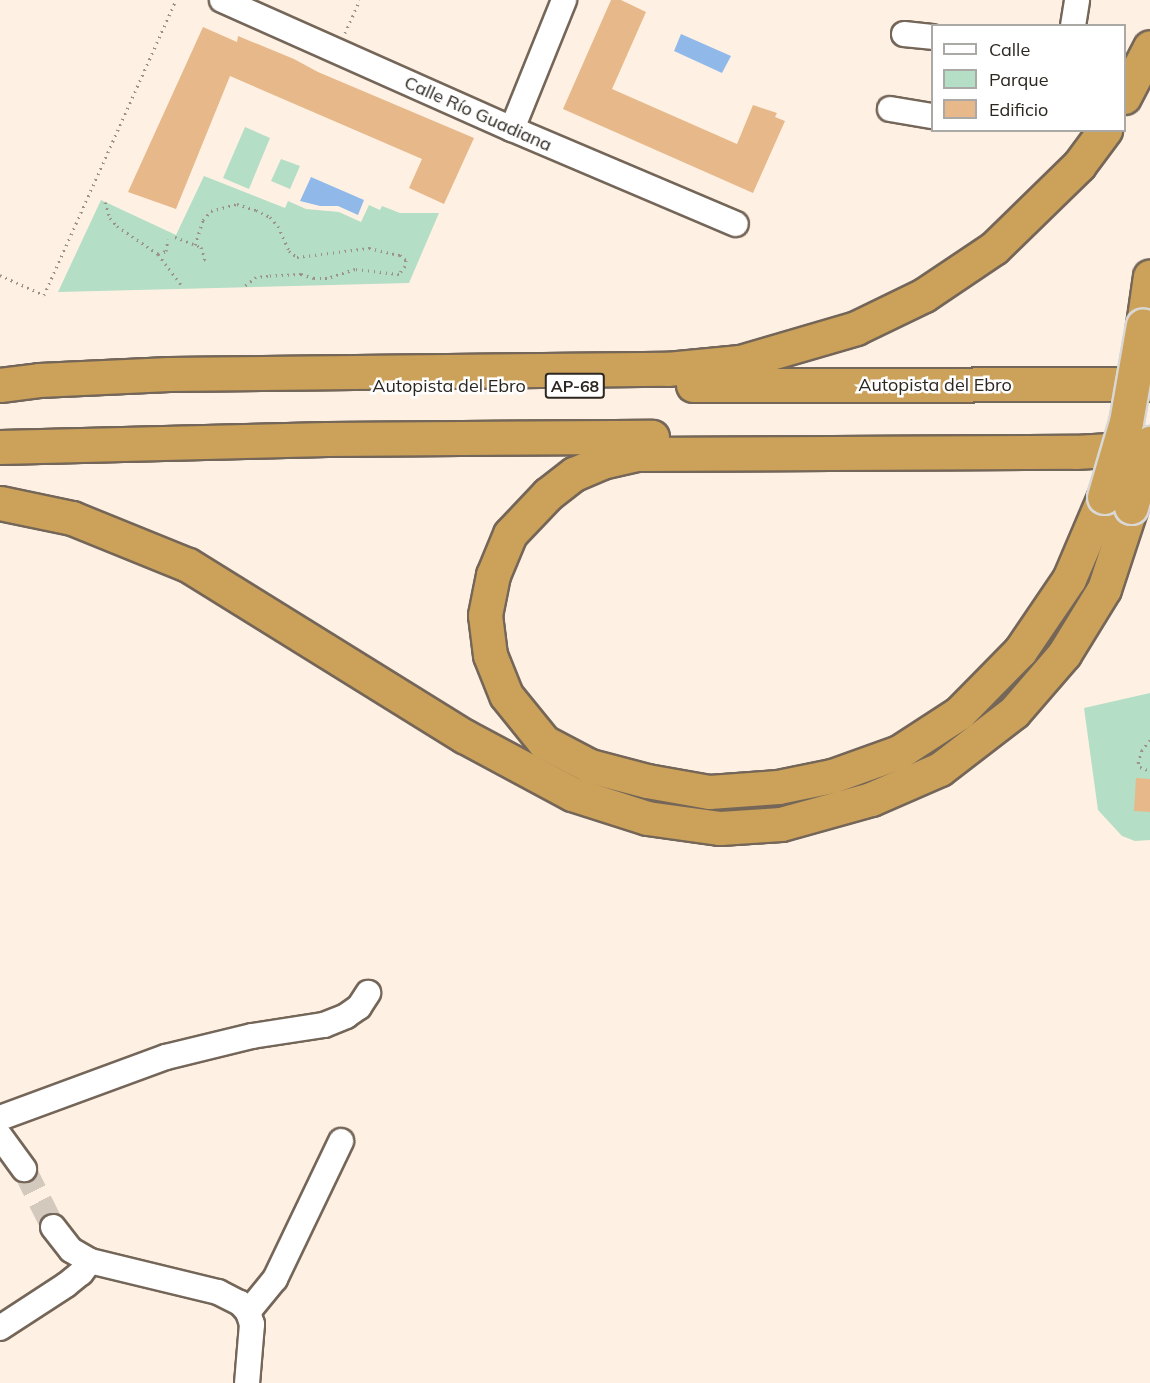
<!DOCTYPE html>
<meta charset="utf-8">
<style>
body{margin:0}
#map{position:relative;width:1150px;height:1383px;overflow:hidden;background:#fef1e4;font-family:Mulish,sans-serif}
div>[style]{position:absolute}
.green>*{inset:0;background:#b4dec5}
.water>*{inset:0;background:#90b9e9}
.building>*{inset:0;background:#e7b889}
.minor-tunnel>*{height:24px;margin-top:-12px;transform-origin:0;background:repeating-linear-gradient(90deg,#d4c9bd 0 24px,transparent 0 36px)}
.path>*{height:3px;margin-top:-1.5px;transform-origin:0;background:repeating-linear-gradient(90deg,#9b9187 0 1.5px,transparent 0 6px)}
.roads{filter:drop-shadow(2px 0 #746658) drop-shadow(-2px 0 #746658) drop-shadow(0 2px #746658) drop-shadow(0 -2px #746658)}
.minor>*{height:24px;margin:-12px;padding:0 12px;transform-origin:12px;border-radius:12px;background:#fff}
.highway>*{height:33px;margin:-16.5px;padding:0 16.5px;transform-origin:16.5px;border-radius:16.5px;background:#cca25a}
.bridges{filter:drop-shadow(2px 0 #d9d8d7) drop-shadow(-2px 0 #d9d8d7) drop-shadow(0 2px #d9d8d7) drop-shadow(0 -2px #d9d8d7)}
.highway-bridge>*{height:33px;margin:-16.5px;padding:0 16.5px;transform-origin:16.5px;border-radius:16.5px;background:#cca25a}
span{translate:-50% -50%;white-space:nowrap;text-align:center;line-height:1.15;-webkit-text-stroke:5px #fff;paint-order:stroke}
.shield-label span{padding:2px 4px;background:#fff;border:2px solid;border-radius:4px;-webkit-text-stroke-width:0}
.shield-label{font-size:16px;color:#2d2721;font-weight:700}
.street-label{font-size:18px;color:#2d2721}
.legend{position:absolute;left:931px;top:24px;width:195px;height:108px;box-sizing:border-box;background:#fff;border:2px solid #aba9a6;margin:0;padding:8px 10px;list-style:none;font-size:18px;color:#2d2721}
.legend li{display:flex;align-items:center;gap:12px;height:30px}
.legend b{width:30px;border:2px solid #aba9a6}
</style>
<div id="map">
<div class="green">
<i style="clip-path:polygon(245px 127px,270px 138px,249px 189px,223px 178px)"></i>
<i style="clip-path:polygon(281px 159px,300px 166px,290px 189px,271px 181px)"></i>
<i style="clip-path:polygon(204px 176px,285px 208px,288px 201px,306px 209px,339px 212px,361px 222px,369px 205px,380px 210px,382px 206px,400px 213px,439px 213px,409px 283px,58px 292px,101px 200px,176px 235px)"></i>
<i style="clip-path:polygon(1150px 693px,1150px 840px,1135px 841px,1122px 836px,1098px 810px,1084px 708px)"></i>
</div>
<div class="water">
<i style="clip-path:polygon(681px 34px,731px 56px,722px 73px,674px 51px)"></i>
<i style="clip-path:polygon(311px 177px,364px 200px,358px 215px,338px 206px,320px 206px,300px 201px)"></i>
</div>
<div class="building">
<i style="clip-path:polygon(611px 0,621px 0,646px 12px,612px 89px,737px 144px,753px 105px,777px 113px,775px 117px,785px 121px,753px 193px,563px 109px)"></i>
<i style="clip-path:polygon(203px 27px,237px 42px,238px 36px,294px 59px,318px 72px,474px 138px,444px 204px,409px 188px,422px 159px,230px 76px,176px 209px,128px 192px)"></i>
<i style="clip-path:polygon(1136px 778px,1150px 779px,1150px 812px,1134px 811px)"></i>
</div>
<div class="minor-tunnel">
<i style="left:24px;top:1169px;width:65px;rotate:63.4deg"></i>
</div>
<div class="path">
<i style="left:345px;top:33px;width:36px;rotate:-66deg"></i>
<i style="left:105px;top:202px;width:17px;rotate:73deg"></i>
<i style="left:110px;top:218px;width:11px;rotate:49deg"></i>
<i style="left:117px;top:226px;width:50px;rotate:34.3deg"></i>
<i style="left:158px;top:254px;width:39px;rotate:53deg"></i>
<i style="left:175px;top:237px;width:28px;rotate:21deg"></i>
<i style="left:201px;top:247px;width:13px;rotate:72deg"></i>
<i style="left:205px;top:259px;width:4px;rotate:153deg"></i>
<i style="left:195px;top:245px;width:26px;rotate:-72deg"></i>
<i style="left:203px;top:220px;width:12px;rotate:-48deg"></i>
<i style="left:211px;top:211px;width:27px;rotate:-15deg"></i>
<i style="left:237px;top:204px;width:20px;rotate:18deg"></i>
<i style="left:256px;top:210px;width:16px;rotate:27deg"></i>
<i style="left:270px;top:217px;width:12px;rotate:48deg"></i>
<i style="left:278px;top:226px;width:27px;rotate:66deg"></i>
<i style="left:289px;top:251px;width:10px;rotate:37deg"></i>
<i style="left:297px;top:257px;width:73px;rotate:-7.1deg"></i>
<i style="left:369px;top:248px;width:32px;rotate:13deg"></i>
<i style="left:400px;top:255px;width:8px;rotate:40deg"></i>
<i style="left:406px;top:260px;width:6px;rotate:99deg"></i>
<i style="left:405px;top:266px;width:10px;rotate:127deg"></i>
<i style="left:399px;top:274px;width:44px;rotate:-173.5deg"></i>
<i style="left:355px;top:269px;width:29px;rotate:162deg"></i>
<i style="left:327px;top:278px;width:13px;rotate:180deg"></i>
<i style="left:314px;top:278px;width:14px;rotate:-163deg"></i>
<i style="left:301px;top:274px;width:33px;rotate:177deg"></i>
<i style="left:268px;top:276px;width:12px;rotate:175deg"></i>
<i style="left:256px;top:277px;width:16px;rotate:142deg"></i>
<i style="left:158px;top:254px;width:9px;rotate:-21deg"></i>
<i style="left:166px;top:251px;width:12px;rotate:-81deg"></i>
<i style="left:0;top:275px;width:48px;rotate:24.4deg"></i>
<i style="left:44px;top:295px;width:323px;rotate:-65.9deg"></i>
<i style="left:1150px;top:740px;width:13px;rotate:129deg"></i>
<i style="left:1142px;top:750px;width:13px;rotate:108deg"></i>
<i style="left:1138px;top:762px;width:5px;rotate:68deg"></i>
<i style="left:1140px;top:767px;width:11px;rotate:22deg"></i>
</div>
<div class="roads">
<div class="minor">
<i style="left:222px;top:0;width:317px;rotate:24deg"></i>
<i style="left:512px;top:129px;width:243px;rotate:23deg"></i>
<i style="left:1073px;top:26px;width:26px;rotate:-81deg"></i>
<i style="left:904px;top:34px;width:28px;rotate:6deg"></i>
<i style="left:890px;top:109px;width:43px;rotate:9.5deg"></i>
<i style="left:512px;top:129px;width:139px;rotate:-68deg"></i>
<i style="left:0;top:1118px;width:177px;rotate:-20.2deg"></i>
<i style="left:166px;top:1057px;width:89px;rotate:-13.7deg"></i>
<i style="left:252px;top:1036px;width:73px;rotate:-8.7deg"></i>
<i style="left:324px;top:1025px;width:24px;rotate:-22deg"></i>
<i style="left:346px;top:1016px;width:16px;rotate:-35deg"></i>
<i style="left:359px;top:1007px;width:17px;rotate:-57deg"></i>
<i style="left:0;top:1136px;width:41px;rotate:54deg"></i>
<i style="left:53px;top:1227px;width:29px;rotate:52deg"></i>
<i style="left:71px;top:1250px;width:22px;rotate:30deg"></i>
<i style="left:90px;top:1261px;width:132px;rotate:13.6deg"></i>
<i style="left:218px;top:1292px;width:25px;rotate:27deg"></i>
<i style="left:240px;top:1303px;width:12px;rotate:48deg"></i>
<i style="left:248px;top:1312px;width:13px;rotate:72deg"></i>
<i style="left:252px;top:1324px;width:59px;rotate:94.8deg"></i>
<i style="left:248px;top:1312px;width:43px;rotate:-50.7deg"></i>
<i style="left:275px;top:1279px;width:153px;rotate:-64.4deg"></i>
<i style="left:0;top:1328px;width:79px;rotate:-33.1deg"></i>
<i style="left:66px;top:1285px;width:19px;rotate:-39deg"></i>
<i style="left:81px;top:1273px;width:15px;rotate:-53deg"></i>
</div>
<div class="highway">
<i style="left:1124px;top:97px;width:56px;rotate:-62.5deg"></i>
<i style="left:1143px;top:325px;width:49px;rotate:-81.9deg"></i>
<i style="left:0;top:385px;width:39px;rotate:-7deg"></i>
<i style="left:39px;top:380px;width:130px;rotate:-2.6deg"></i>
<i style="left:169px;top:374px;width:498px;rotate:-0.6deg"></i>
<i style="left:667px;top:369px;width:73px;rotate:-5.5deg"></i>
<i style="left:740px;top:362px;width:121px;rotate:-16.3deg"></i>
<i style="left:856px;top:328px;width:76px;rotate:-25.9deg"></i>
<i style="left:924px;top:295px;width:84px;rotate:-33.9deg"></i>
<i style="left:994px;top:248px;width:119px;rotate:-44.3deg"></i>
<i style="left:1079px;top:165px;width:44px;rotate:-53.4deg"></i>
<i style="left:693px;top:385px;width:457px;rotate:-0.1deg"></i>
<i style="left:0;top:447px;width:327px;rotate:-1.4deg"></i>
<i style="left:327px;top:439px;width:325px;rotate:-0.4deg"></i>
<i style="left:1104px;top:497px;width:89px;rotate:113.1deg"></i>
<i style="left:1069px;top:579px;width:87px;rotate:124.2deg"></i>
<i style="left:1020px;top:651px;width:87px;rotate:134.5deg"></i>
<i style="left:959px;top:713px;width:72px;rotate:147deg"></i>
<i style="left:899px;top:752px;width:71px;rotate:160.3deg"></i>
<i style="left:832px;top:776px;width:55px;rotate:168.5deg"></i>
<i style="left:778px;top:787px;width:69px;rotate:175.9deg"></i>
<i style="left:709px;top:792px;width:63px;rotate:-169.9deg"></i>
<i style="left:647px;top:781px;width:59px;rotate:-165.3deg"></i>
<i style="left:590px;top:766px;width:52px;rotate:-152.4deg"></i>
<i style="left:544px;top:742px;width:60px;rotate:-129deg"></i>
<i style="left:506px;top:695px;width:43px;rotate:-111.8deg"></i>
<i style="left:490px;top:655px;width:40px;rotate:-97.1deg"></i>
<i style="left:485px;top:615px;width:41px;rotate:-78.7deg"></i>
<i style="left:493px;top:575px;width:44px;rotate:-67.5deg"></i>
<i style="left:510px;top:534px;width:55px;rotate:-46.5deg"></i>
<i style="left:548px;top:494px;width:33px;rotate:-38deg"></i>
<i style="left:574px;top:474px;width:30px;rotate:-23deg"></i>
<i style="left:602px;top:462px;width:36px;rotate:-13deg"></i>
<i style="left:637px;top:454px;width:438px;rotate:-0.3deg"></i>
<i style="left:1075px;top:452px;width:69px;rotate:-3.3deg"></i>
<i style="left:0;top:503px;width:74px;rotate:11.8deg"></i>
<i style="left:72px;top:518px;width:125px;rotate:22.1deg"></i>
<i style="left:188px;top:565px;width:325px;rotate:31.8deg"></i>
<i style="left:464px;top:736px;width:123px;rotate:28.2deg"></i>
<i style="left:572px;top:794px;width:79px;rotate:17.7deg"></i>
<i style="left:647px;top:818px;width:74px;rotate:7.8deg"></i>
<i style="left:720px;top:828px;width:61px;rotate:-3.8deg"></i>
<i style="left:781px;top:824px;width:93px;rotate:-15.5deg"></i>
<i style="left:871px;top:799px;width:75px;rotate:-23.5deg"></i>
<i style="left:940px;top:769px;width:93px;rotate:-37.6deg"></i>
<i style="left:1014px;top:712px;width:77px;rotate:-49.2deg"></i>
<i style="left:1064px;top:654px;width:76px;rotate:-58.4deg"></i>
<i style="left:1104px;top:589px;width:86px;rotate:-71.8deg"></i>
</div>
</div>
<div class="bridges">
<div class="highway-bridge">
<i style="left:1104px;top:497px;width:78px;rotate:-73.7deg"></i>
<i style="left:1126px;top:422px;width:98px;rotate:-80.1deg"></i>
<i style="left:1131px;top:507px;width:67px;rotate:-73.5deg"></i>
</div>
</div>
<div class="shield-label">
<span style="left:575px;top:386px">AP-68</span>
</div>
<div class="street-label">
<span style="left:478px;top:114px;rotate:24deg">Calle Río Guadiana</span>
<span style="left:935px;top:385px">Autopista del Ebro</span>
<span style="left:449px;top:386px">Autopista del Ebro</span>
</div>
<ul class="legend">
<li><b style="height:8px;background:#fff"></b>Calle</li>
<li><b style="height:16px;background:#b4dec5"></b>Parque</li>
<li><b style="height:16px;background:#e7b889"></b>Edificio</li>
</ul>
</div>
